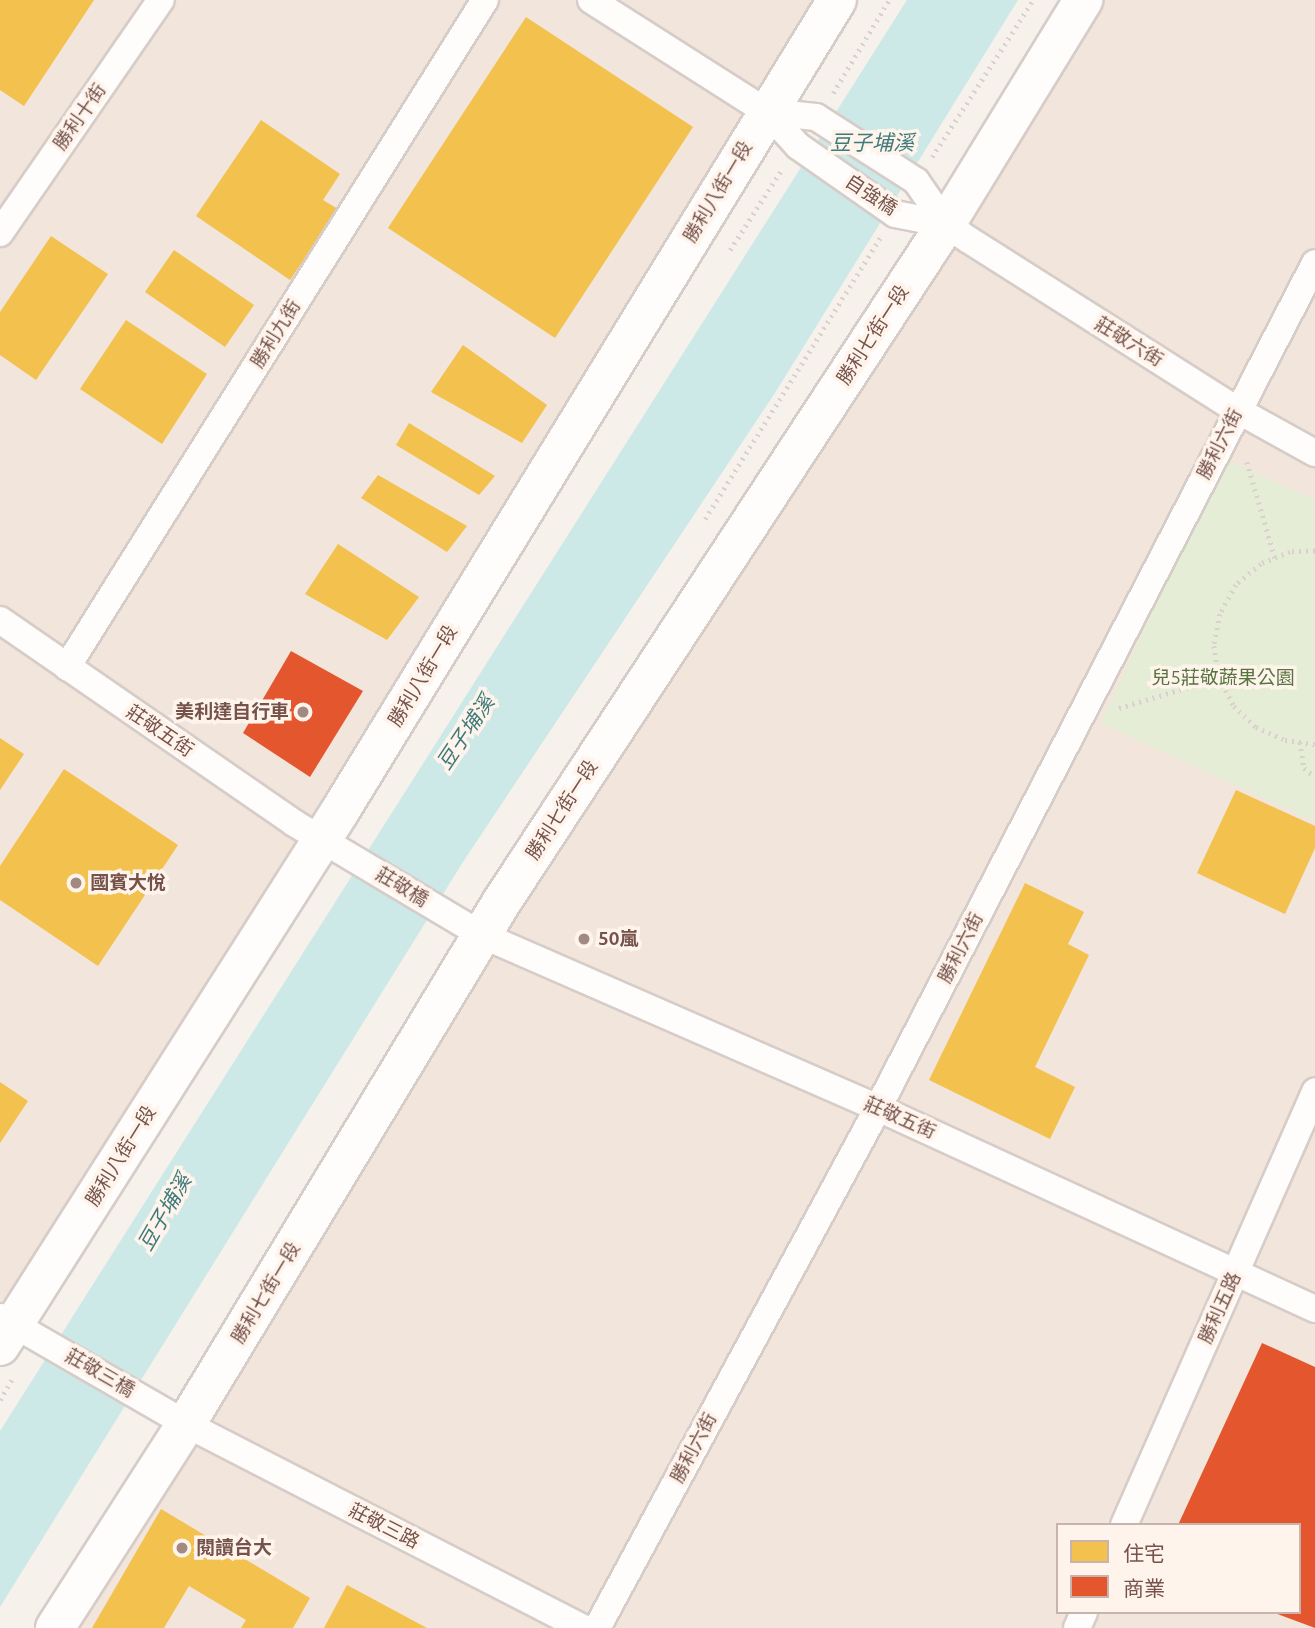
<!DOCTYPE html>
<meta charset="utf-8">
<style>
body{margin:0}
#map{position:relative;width:1315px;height:1628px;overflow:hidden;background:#f7f1eb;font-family:Ubuntu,"Noto Sans TC",sans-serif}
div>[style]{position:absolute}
.residential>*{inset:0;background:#f2e5db}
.green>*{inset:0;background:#e6edd6}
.water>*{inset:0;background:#cce9e7}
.homes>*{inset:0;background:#f2c14e}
.shops>*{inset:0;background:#e4572e}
.path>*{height:4.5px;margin-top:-2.25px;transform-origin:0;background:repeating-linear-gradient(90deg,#dad0ce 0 2px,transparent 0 7px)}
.roads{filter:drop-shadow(2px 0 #d6ccc8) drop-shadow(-2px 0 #d6ccc8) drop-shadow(0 2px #d6ccc8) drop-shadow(0 -2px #d6ccc8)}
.street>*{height:26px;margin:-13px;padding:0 13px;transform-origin:13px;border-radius:13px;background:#fefdfc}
.secondary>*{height:38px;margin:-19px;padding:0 19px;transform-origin:19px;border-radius:19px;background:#fefdfc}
.dots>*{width:19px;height:19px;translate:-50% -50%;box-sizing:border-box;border:4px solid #fff4ec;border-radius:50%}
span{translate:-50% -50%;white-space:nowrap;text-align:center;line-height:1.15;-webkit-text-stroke:7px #fff4ec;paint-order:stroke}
.street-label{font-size:19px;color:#75534b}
.park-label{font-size:19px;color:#587440}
.poi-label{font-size:19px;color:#75534b;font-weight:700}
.right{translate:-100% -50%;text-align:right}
.left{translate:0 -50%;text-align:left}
.water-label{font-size:21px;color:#3f7a7a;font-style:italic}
.legend{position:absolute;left:1056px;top:1523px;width:245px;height:91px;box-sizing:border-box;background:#fff4ec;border:2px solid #c8b4ac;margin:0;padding:9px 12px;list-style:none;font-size:21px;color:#75534b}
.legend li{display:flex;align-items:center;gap:14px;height:35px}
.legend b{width:35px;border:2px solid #c8b4ac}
</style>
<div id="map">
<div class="residential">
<i style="clip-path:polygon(0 0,832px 0,0 1343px)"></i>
<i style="clip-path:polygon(evenodd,1084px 0,1315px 0,1315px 1628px,51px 1628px,1084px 0,1058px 1525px,1299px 1525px,1299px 1612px,1058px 1612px,1058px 1525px)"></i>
</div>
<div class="green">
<i style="clip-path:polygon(1223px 458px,1315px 500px,1315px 822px,1101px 723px)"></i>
</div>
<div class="water">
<i style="clip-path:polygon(907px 0,1018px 0,775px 393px,463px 862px,0 1607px,0 1431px)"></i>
</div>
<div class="homes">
<i style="clip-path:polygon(0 0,94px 0,24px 106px,0 90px)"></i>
<i style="clip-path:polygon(526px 17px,693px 127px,555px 338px,388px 228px)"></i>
<i style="clip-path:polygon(261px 120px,340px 174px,323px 200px,338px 209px,290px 280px,196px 216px)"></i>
<i style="clip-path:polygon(51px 236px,108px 274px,36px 380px,0 355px,0 312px)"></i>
<i style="clip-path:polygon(174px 250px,254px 305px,225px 347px,145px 292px)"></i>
<i style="clip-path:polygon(126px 320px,207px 374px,162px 444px,80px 389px)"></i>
<i style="clip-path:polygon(463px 345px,547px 405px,522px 443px,431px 392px)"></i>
<i style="clip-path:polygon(409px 423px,495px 476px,479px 495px,396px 445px)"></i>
<i style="clip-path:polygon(378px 475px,467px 526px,447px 552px,361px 498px)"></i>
<i style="clip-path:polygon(338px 544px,419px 597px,387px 640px,305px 594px)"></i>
<i style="clip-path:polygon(0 738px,24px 754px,0 790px)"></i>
<i style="clip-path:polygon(64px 769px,178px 845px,98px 966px,0 900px,0 866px)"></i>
<i style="clip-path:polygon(1236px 790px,1315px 826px,1315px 848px,1285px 914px,1197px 873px)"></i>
<i style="clip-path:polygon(1025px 883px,1084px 912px,1068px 944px,1089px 955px,1035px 1067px,1075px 1087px,1050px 1139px,929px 1080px)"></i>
<i style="clip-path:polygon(0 1082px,28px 1101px,0 1143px)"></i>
<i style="clip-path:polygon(161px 1509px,310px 1598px,293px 1628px,241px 1628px,246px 1620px,189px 1586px,164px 1628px,92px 1628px)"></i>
<i style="clip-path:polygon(347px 1585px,427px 1628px,324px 1628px)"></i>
</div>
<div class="shops">
<i style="clip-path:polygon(291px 651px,363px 691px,310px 777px,243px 733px)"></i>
<i style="clip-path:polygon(1262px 1343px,1315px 1367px,1315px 1628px,1272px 1612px,1299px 1612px,1299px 1525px,1178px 1525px)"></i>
</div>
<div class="path">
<i style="left:833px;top:93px;width:109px;rotate:-58.9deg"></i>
<i style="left:932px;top:157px;width:187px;rotate:-57.2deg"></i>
<i style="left:730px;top:250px;width:96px;rotate:-57.3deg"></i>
<i style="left:1247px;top:462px;width:100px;rotate:73.7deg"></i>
<i style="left:705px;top:519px;width:331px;rotate:-58.1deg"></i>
<i style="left:1315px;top:551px;width:25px;rotate:178deg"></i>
<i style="left:1290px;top:552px;width:31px;rotate:158deg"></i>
<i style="left:1261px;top:564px;width:33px;rotate:140deg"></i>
<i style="left:1236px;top:585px;width:33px;rotate:119deg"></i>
<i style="left:1220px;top:614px;width:33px;rotate:101deg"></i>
<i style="left:1214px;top:646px;width:32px;rotate:81deg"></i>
<i style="left:1219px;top:678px;width:32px;rotate:62deg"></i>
<i style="left:1234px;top:706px;width:30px;rotate:44deg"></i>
<i style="left:1256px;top:727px;width:32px;rotate:24deg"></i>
<i style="left:1285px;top:740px;width:30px;rotate:8deg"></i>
<i style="left:1119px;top:708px;width:104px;rotate:-16.7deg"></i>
<i style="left:1300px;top:742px;width:26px;rotate:81deg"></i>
<i style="left:1304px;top:768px;width:14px;rotate:39deg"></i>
<i style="left:0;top:1400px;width:24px;rotate:-60deg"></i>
</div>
<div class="roads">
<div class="street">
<i style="left:591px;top:0;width:209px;rotate:32.5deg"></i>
<i style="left:767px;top:112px;width:46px;rotate:47.6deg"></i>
<i style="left:798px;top:146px;width:118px;rotate:35deg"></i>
<i style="left:895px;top:214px;width:52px;rotate:11.1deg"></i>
<i style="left:767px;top:112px;width:49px;rotate:5.8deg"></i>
<i style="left:816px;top:117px;width:119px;rotate:32.6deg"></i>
<i style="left:916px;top:181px;width:52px;rotate:55.1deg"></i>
<i style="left:946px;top:224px;width:28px;rotate:35deg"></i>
<i style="left:969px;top:240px;width:317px;rotate:32.4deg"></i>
<i style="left:1237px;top:410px;width:89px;rotate:28.9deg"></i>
<i style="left:0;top:233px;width:283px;rotate:-55.4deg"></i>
<i style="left:0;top:620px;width:357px;rotate:34.6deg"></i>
<i style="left:294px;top:823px;width:219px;rotate:30.8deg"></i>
<i style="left:482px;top:935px;width:432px;rotate:23.6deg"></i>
<i style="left:878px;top:1108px;width:481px;rotate:24.7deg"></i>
<i style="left:67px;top:667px;width:787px;rotate:-57.93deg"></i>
<i style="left:1px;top:1317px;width:214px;rotate:30deg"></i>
<i style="left:186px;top:1424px;width:446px;rotate:27.2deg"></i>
<i style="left:1124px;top:1525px;width:474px;rotate:-66.2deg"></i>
<i style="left:597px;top:1628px;width:591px;rotate:-61.61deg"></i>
<i style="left:878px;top:1108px;width:951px;rotate:-62.65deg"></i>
<i style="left:1077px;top:1628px;width:17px;rotate:-66deg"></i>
</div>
<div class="secondary">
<i style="left:0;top:1346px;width:634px;rotate:-57.56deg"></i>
<i style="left:340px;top:811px;width:951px;rotate:-58.5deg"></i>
<i style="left:55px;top:1628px;width:242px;rotate:-57.3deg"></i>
<i style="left:186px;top:1424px;width:609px;rotate:-58.84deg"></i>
<i style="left:501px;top:903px;width:812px;rotate:-56.76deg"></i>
<i style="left:946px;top:224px;width:263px;rotate:-58.5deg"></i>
</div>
</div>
<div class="dots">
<i style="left:303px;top:712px;background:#a28a83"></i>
<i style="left:76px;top:883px;background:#a28a83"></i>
<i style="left:584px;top:939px;background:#a28a83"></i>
<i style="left:182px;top:1548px;background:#a28a83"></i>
</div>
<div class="street-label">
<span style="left:80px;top:117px;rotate:-55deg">勝利十街</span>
<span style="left:718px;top:192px;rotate:-59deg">勝利八街一段</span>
<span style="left:871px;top:195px;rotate:33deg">自強橋</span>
<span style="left:276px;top:334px;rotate:-58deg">勝利九街</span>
<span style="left:873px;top:335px;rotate:-57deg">勝利七街一段</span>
<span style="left:1129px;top:342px;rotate:32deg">莊敬六街</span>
<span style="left:1220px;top:444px;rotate:-63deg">勝利六街</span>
<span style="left:423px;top:676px;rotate:-59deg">勝利八街一段</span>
<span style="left:160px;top:731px;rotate:34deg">莊敬五街</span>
<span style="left:562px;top:810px;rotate:-57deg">勝利七街一段</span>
<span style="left:402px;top:887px;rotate:31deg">莊敬橋</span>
<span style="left:961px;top:948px;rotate:-63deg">勝利六街</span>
<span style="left:900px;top:1118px;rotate:24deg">莊敬五街</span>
<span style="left:121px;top:1156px;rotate:-58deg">勝利八街一段</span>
<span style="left:266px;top:1293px;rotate:-59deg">勝利七街一段</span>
<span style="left:1220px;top:1308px;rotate:-66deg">勝利五路</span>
<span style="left:100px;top:1373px;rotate:30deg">莊敬三橋</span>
<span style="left:694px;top:1448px;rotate:-62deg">勝利六街</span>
<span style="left:384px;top:1526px;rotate:27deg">莊敬三路</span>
</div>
<div class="park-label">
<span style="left:1223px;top:678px">兒5莊敬蔬果公園</span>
</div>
<div class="poi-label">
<span class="right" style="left:289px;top:712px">美利達自行車</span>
<span class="left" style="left:90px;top:883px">國賓大悅</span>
<span class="left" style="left:598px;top:939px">50嵐</span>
<span class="left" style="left:196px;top:1548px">閱讀台大</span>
</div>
<div class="water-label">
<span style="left:872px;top:142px">豆子埔溪</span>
<span style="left:465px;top:732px;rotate:-56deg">豆子埔溪</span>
<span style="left:164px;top:1212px;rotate:-60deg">豆子埔溪</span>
</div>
<ul class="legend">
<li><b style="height:19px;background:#f2c14e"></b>住宅</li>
<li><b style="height:19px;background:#e4572e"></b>商業</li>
</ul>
</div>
